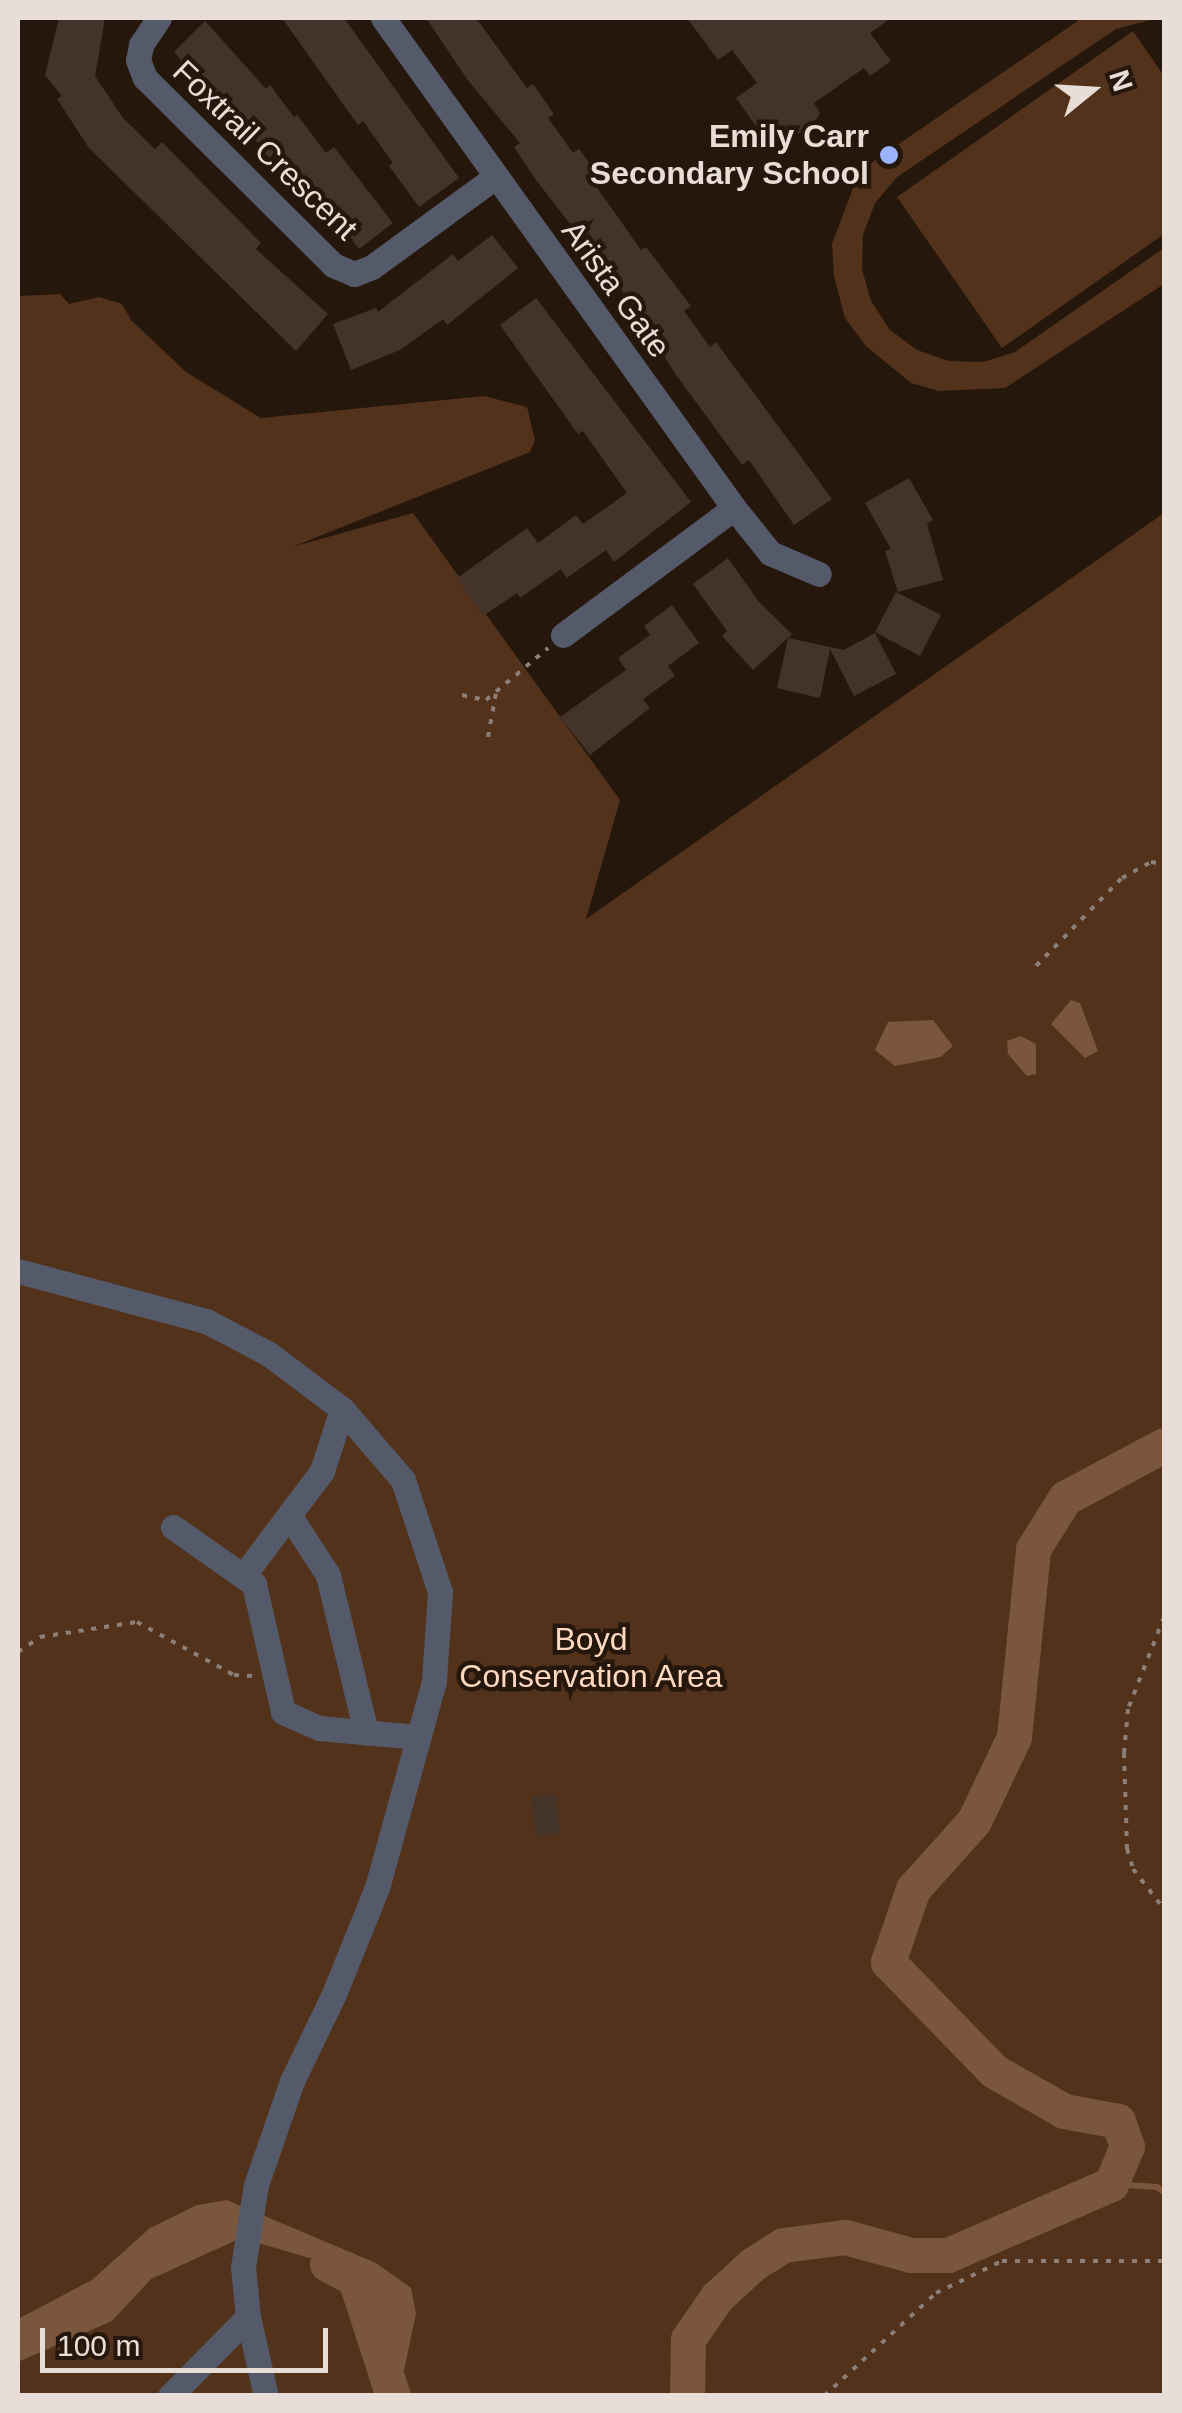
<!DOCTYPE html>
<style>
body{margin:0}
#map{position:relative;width:1182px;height:2413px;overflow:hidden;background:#26170d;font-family:Arial,sans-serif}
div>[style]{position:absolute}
.green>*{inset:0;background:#52321b}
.water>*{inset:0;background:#7a563d}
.stream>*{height:6px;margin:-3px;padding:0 3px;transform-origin:3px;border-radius:3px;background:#7a563d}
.river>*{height:35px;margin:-17.5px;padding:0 17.5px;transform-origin:17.5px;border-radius:17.5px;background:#7a563d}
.building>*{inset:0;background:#443328}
.path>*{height:4px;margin-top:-2px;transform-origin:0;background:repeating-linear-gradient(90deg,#8c7f77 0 5px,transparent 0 13px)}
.minor>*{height:25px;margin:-12.5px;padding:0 12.5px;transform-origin:12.5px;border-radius:12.5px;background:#545a6a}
.dots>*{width:28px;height:28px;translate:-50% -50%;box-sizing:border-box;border:5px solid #26170d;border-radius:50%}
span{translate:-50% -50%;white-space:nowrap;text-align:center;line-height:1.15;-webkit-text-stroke:9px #26170d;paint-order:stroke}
.poi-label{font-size:32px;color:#e9ded7;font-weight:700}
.right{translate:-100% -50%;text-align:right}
.street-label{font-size:32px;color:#e9ded7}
.park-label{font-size:32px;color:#fed8bf}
.frame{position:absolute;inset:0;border:20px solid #e9ded7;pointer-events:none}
.north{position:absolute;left:1042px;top:40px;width:100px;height:100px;-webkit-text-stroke:8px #26170d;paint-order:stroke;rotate:72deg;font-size:28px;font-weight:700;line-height:40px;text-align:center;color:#e9ded7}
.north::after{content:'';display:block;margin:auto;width:35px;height:45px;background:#e9ded7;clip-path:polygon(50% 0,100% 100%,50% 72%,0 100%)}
.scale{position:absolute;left:40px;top:2328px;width:288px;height:45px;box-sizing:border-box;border:5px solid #e9ded7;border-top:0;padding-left:12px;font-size:30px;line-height:35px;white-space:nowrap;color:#e9ded7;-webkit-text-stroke:8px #26170d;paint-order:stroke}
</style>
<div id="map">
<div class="green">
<i style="clip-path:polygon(1082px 18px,1157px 18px,1116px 29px,897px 177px,875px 203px,863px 235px,862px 269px,871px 301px,890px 330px,917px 350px,949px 361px,983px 362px,1015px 352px,1164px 248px,1164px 284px,1005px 388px,939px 391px,911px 383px,866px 346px,845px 318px,834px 276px,832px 244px,855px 183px,851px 177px)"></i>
<i style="clip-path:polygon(1133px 31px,1164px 76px,1164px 234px,1002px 348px,897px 197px)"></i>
<i style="clip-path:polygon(60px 294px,69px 304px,99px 297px,122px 304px,131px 320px,186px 372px,261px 418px,484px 396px,527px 407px,535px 440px,530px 452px,292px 547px,413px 513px,620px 800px,586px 919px,1164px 513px,1164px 2395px,18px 2396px,18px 296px)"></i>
</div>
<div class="water">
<i style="clip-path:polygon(1071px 1000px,1080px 1003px,1098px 1051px,1085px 1058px,1051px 1024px)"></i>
<i style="clip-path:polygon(933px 1020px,953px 1046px,941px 1057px,895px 1066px,875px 1050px,888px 1022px)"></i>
<i style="clip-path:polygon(1021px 1036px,1036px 1044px,1036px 1074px,1027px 1076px,1008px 1054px,1007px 1041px)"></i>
<i style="clip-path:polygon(227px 2200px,376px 2263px,411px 2288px,416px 2313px,399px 2395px,378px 2395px,373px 2390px,366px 2368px,372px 2322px,361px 2295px,313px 2259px,241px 2238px,151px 2279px,112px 2321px,18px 2362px,18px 2319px,92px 2280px,150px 2228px,197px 2205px)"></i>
</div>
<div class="stream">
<i style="left:1111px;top:2184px;width:46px;rotate:3.7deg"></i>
<i style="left:1157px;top:2187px;width:9px;rotate:36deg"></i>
</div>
<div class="river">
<i style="left:327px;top:2264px;width:32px;rotate:28deg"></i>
<i style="left:355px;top:2279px;width:123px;rotate:72deg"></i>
<i style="left:687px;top:2396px;width:57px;rotate:-89deg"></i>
<i style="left:688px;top:2339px;width:51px;rotate:-55.4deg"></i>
<i style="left:717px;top:2297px;width:49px;rotate:-42.5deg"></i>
<i style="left:753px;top:2264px;width:36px;rotate:-32deg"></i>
<i style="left:783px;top:2245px;width:63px;rotate:-7.4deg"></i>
<i style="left:845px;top:2237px;width:68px;rotate:15.3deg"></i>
<i style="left:911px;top:2255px;width:37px"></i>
<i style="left:948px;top:2255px;width:178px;rotate:-23.5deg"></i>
<i style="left:1111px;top:2184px;width:41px;rotate:-67.2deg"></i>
<i style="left:1127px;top:2146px;width:27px;rotate:-110deg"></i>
<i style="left:1118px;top:2121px;width:55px;rotate:-169.5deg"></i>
<i style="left:1064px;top:2111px;width:81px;rotate:-150.3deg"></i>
<i style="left:994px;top:2071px;width:152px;rotate:-134.2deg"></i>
<i style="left:888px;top:1962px;width:77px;rotate:-71.1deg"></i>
<i style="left:913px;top:1889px;width:91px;rotate:-48.1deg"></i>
<i style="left:974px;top:1821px;width:93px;rotate:-64.5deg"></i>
<i style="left:1014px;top:1737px;width:189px;rotate:-84.2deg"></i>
<i style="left:1033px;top:1549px;width:60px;rotate:-57.9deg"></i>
<i style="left:1065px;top:1498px;width:112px;rotate:-28.2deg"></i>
</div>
<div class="building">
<i style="clip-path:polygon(59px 18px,105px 18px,95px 76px,123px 118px,155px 149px,162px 142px,261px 243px,256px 249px,328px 314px,296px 351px,89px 148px,57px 99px,62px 96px,45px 75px)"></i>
<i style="clip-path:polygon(282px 18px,344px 18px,459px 178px,419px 207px,389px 166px,393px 163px,363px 121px,358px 125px)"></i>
<i style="clip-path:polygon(426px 18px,476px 18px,527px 88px,533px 84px,554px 114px,548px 118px,573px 153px,579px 149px,600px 177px,593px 182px,641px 250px,646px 247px,691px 306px,684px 311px,710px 347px,716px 342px,832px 499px,794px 525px,749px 460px,742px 465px,674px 372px,653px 338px,657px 336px,536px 180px,514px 147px,520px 143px,467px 79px)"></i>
<i style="clip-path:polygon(687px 18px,891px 18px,870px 33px,891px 61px,870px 76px,864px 68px,814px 103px,820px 113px,815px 122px,774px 151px,736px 98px,757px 83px,732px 50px,718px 60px)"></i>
<i style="clip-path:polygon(205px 21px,266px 89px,270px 85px,294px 117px,297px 115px,326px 153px,334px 147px,393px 223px,359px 249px,328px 209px,320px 215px,291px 177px,286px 180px,232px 110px,227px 114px,174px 52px)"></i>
<i style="clip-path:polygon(492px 235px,518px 268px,447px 325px,443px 319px,400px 350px,351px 370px,333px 324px,376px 308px,378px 312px,453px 254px,458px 261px)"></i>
<i style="clip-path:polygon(536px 298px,691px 502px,614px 562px,606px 550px,567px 578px,561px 569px,520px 598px,517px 593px,483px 616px,457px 578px,527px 528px,538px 543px,576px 515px,583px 524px,627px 493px,583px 431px,578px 434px,500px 325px)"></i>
<i style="clip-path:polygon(909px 478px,933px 520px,927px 524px,943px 580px,898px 592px,885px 551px,891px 549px,865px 503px)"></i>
<i style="clip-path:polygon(728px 558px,759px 602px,792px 634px,753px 670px,722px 636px,727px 631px,693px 584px)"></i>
<i style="clip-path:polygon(896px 592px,941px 615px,920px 656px,875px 632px)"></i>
<i style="clip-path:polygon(672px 605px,699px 643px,668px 666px,675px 676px,643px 699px,650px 708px,590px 755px,560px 717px,626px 670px,618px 658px,650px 635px,644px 626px)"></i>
<i style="clip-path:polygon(875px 633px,896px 674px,854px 696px,830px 649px,820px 698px,777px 688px,788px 638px,844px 650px)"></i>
<i style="clip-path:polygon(555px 1794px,561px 1833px,537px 1837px,531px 1797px)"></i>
</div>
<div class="path">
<i style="left:462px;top:695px;width:25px;rotate:12deg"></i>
<i style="left:486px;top:700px;width:81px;rotate:-40deg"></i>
<i style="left:488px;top:737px;width:45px;rotate:-79.7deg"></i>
<i style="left:1036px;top:966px;width:123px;rotate:-45.7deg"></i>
<i style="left:1122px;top:878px;width:33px;rotate:-29deg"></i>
<i style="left:1151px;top:862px;width:13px;rotate:9deg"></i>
<i style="left:1164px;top:1617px;width:99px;rotate:111.4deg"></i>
<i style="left:1128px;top:1709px;width:44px;rotate:95.2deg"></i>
<i style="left:1124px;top:1753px;width:96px;rotate:88.2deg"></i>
<i style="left:1127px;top:1849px;width:21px;rotate:73deg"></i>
<i style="left:1133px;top:1869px;width:51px;rotate:52.2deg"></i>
<i style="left:18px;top:1652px;width:27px;rotate:-34deg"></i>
<i style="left:40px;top:1637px;width:98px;rotate:-8.8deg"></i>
<i style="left:137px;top:1622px;width:111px;rotate:28.7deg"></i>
<i style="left:234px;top:1675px;width:19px;rotate:3deg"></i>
<i style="left:824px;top:2396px;width:152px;rotate:-42.6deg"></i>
<i style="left:936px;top:2293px;width:73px;rotate:-25.9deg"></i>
<i style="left:1002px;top:2261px;width:162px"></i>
</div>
<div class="minor">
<i style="left:159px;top:18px;width:32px;rotate:124deg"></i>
<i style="left:141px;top:45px;width:15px;rotate:101deg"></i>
<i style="left:138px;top:60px;width:19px;rotate:69deg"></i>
<i style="left:145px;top:78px;width:265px;rotate:44.8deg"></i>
<i style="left:333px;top:265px;width:23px;rotate:23deg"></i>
<i style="left:354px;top:274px;width:19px;rotate:-21deg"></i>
<i style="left:372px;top:267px;width:152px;rotate:-36.2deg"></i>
<i style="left:383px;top:18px;width:603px;rotate:54.38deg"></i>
<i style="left:734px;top:508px;width:58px;rotate:51.3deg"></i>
<i style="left:770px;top:553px;width:53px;rotate:23.2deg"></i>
<i style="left:563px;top:635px;width:213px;rotate:-36.6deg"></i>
<i style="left:18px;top:1271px;width:195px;rotate:14.9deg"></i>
<i style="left:206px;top:1321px;width:71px;rotate:27.6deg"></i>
<i style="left:269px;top:1354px;width:91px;rotate:37deg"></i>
<i style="left:342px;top:1409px;width:94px;rotate:49.3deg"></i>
<i style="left:403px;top:1480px;width:118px;rotate:71.7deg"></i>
<i style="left:440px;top:1592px;width:89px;rotate:93.9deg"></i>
<i style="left:434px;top:1681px;width:212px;rotate:105.4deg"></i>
<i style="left:378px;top:1885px;width:118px;rotate:112deg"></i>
<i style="left:334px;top:1994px;width:97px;rotate:115.8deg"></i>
<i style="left:292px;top:2081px;width:110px;rotate:109.1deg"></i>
<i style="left:256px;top:2185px;width:83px;rotate:99deg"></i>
<i style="left:243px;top:2267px;width:50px;rotate:84.3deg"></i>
<i style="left:248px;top:2317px;width:81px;rotate:77.2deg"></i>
<i style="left:289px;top:1515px;width:72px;rotate:57deg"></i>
<i style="left:328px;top:1575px;width:162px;rotate:76.4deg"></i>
<i style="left:173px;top:1527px;width:99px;rotate:35.1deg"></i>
<i style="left:254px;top:1584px;width:131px;rotate:77.2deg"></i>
<i style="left:283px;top:1712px;width:39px;rotate:24deg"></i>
<i style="left:319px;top:1728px;width:99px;rotate:5.2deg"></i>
<i style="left:243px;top:1576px;width:131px;rotate:-53deg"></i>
<i style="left:322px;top:1471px;width:65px;rotate:-72.1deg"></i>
<i style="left:170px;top:2396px;width:111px;rotate:-45.4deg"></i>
</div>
<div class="dots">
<i style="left:889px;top:155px;background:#9cb4fd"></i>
</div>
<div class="poi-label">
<span class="right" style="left:869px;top:155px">Emily Carr<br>Secondary School</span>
</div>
<div class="street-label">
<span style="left:265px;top:150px;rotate:44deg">Foxtrail Crescent</span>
<span style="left:616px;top:289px;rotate:54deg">Arista Gate</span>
</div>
<div class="park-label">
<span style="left:591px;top:1658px">Boyd<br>Conservation Area</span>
</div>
<div class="frame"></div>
<div class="north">N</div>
<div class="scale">100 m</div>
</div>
